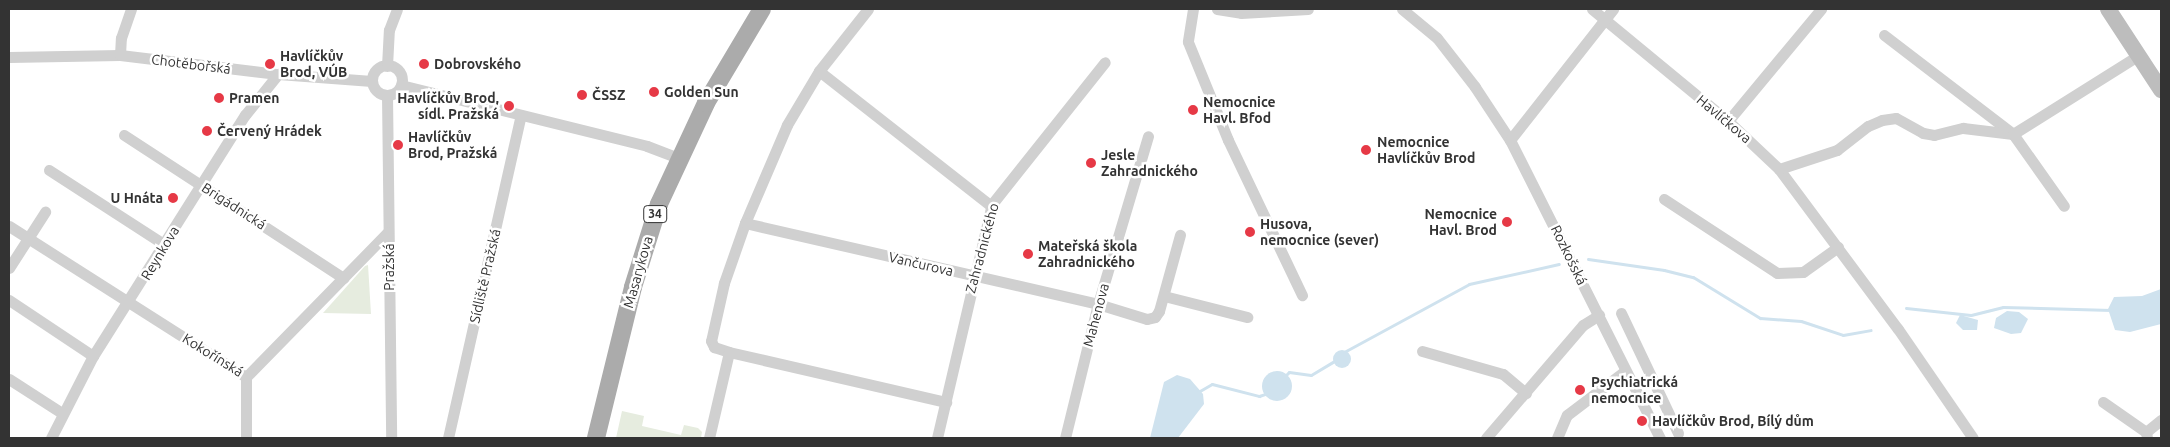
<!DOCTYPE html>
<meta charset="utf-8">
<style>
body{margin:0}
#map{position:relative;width:2170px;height:447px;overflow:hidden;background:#fff;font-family:Ubuntu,sans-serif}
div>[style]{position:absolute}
.green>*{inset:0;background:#e6ecdf}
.water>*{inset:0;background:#cfe2ee}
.round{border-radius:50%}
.stream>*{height:3px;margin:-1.5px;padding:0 1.5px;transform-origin:1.5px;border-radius:1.5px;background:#cfe2ee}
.street>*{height:11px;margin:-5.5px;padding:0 5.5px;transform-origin:5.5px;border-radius:5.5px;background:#d0d0d0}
.street>.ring{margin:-5.5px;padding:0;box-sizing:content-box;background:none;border:11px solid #d0d0d0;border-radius:50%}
.secondary>*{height:16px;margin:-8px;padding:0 8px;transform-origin:8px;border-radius:8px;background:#bdbdbd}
.primary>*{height:18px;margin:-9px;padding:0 9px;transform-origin:9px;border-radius:9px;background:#ababab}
.dots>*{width:14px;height:14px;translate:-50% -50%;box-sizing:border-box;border:2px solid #fff;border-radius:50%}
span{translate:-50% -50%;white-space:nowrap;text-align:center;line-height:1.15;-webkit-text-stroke:5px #fff;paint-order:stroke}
.shield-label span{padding:1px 4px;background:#fff;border:1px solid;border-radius:4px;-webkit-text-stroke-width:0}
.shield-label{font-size:12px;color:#333;font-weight:700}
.poi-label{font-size:14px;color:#333;font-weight:700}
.left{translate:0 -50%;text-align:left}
.right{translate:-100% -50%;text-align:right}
.street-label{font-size:14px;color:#333}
.frame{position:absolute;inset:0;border:10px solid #333;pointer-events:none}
</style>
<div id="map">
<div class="green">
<i style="clip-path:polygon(368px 265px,371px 314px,323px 313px,365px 266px)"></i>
<i style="clip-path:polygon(622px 411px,644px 416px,642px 426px,681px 435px,684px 425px,698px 428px,702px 432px,701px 438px,616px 438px)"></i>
</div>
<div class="water">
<i style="clip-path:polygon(2161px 289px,2161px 324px,2130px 332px,2115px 330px,2108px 309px,2114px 297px,2142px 296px)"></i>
<i style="clip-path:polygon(2007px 311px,2019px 312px,2028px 319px,2021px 333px,2011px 334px,1994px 328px,1996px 318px)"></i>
<i style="clip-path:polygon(1960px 315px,1978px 320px,1977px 330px,1963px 330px,1956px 323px)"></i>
<i class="round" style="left:1333px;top:350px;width:18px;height:18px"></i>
<i class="round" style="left:1262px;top:371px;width:30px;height:30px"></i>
<i style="clip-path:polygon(1177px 375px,1190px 379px,1203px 394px,1204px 404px,1178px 438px,1150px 438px,1164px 382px)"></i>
</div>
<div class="stream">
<i style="left:1588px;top:259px;width:77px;rotate:8.2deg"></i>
<i style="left:1664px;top:270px;width:30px;rotate:14deg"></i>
<i style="left:1693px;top:277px;width:79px;rotate:31.5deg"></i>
<i style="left:1760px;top:318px;width:41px;rotate:4.2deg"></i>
<i style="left:1801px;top:321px;width:44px;rotate:18.4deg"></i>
<i style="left:1843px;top:335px;width:28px;rotate:-10deg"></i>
<i style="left:1906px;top:308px;width:65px;rotate:6.1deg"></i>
<i style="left:1971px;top:315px;width:33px;rotate:-14deg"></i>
<i style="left:2003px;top:307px;width:108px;rotate:1.6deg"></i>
<i style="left:1344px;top:352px;width:142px;rotate:-28.5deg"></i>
<i style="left:1469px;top:284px;width:92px;rotate:-12.5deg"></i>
<i style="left:1286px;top:375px;width:4px;rotate:-45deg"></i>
<i style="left:1289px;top:372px;width:22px;rotate:8deg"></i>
<i style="left:1311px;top:375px;width:27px;rotate:-31deg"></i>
<i style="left:1198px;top:392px;width:16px;rotate:-30deg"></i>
<i style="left:1212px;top:384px;width:49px;rotate:14.3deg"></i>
<i style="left:1259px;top:396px;width:6px;rotate:-18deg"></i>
</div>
<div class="street">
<i style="left:868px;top:9px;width:79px;rotate:128.3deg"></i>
<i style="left:819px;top:71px;width:63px;rotate:120.7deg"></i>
<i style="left:787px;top:125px;width:107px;rotate:113.2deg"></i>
<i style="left:745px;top:223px;width:64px;rotate:109.3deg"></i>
<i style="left:724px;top:283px;width:59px;rotate:102.6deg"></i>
<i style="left:711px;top:341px;width:7px;rotate:63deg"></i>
<i style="left:714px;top:347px;width:16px;rotate:18deg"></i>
<i style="left:729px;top:352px;width:223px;rotate:13deg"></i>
<i style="left:1193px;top:9px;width:33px;rotate:99deg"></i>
<i style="left:1188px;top:42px;width:106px;rotate:67.8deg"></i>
<i style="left:1228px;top:140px;width:172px;rotate:64.5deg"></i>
<i style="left:1217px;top:9px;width:24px;rotate:9deg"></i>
<i style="left:1241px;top:13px;width:67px;rotate:-3.4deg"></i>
<i style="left:1402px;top:9px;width:45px;rotate:39.6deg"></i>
<i style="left:1437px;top:38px;width:62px;rotate:52.2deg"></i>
<i style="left:1475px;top:87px;width:64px;rotate:56.6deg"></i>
<i style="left:1510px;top:140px;width:334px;rotate:63.3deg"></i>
<i style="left:1592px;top:9px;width:176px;rotate:39.5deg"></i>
<i style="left:1728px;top:121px;width:70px;rotate:43.3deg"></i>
<i style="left:1779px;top:169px;width:199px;rotate:53.4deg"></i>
<i style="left:1898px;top:329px;width:132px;rotate:55.5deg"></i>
<i style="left:1884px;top:35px;width:163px;rotate:37.5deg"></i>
<i style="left:2013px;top:134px;width:88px;rotate:54.7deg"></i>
<i style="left:120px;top:55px;width:17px;rotate:-87deg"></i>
<i style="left:121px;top:38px;width:31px;rotate:-71deg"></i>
<i style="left:9px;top:57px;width:111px;rotate:-1deg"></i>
<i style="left:120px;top:55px;width:159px;rotate:6.9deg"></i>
<i style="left:278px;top:74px;width:94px;rotate:4.3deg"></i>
<i class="ring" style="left:372px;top:65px;width:19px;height:19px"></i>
<i style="left:387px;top:66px;width:36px;rotate:-87deg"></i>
<i style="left:389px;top:30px;width:22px;rotate:-69deg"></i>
<i style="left:819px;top:71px;width:219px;rotate:38.1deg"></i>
<i style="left:401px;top:85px;width:253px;rotate:13.9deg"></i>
<i style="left:647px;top:146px;width:34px;rotate:21deg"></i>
<i style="left:387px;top:95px;width:343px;rotate:89.3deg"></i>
<i style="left:1728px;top:121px;width:146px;rotate:-50.3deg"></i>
<i style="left:124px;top:135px;width:262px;rotate:33.1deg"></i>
<i style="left:1510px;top:140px;width:167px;rotate:-51.8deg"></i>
<i style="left:1779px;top:169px;width:61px;rotate:-18.1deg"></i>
<i style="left:1837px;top:150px;width:39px;rotate:-38deg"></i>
<i style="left:1868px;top:126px;width:15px;rotate:-23deg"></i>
<i style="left:1882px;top:120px;width:14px;rotate:-8deg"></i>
<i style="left:1896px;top:118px;width:31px;rotate:29deg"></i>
<i style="left:1923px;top:133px;width:11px;rotate:10deg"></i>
<i style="left:1934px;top:135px;width:30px;rotate:-14deg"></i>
<i style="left:1963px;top:128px;width:50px;rotate:6.8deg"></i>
<i style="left:2013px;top:134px;width:149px;rotate:-32.1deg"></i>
<i style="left:49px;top:170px;width:138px;rotate:32.9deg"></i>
<i style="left:1664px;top:199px;width:135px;rotate:33.2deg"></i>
<i style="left:1777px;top:273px;width:26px;rotate:-2deg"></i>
<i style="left:1803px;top:272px;width:43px;rotate:-35.5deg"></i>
<i style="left:745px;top:223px;width:362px;rotate:12.9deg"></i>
<i style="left:1098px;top:304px;width:51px;rotate:17deg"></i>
<i style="left:1147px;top:319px;width:8px;rotate:-14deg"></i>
<i style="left:1155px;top:317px;width:7px;rotate:-56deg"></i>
<i style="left:1159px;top:311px;width:79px;rotate:-74.6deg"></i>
<i style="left:9px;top:226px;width:281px;rotate:32.5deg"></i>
<i style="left:9px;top:268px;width:67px;rotate:-57.3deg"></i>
<i style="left:1164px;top:296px;width:86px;rotate:14.2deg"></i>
<i style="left:9px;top:300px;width:101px;rotate:33.7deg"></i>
<i style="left:1621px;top:313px;width:133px;rotate:64.6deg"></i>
<i style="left:1422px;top:351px;width:84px;rotate:15.9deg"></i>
<i style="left:1503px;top:374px;width:30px;rotate:40deg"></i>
<i style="left:246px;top:377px;width:203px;rotate:-45.6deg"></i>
<i style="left:9px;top:379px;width:63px;rotate:32.7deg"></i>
<i style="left:2103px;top:402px;width:52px;rotate:34.9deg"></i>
<i style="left:51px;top:438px;width:92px;rotate:-62.9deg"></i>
<i style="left:93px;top:356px;width:285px;rotate:-57.8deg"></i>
<i style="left:245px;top:115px;width:53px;rotate:-51.2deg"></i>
<i style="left:246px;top:438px;width:61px;rotate:-90deg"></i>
<i style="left:448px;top:438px;width:331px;rotate:-77.3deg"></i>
<i style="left:709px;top:438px;width:88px;rotate:-76.9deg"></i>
<i style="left:937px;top:438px;width:240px;rotate:-76.8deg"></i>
<i style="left:992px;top:204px;width:181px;rotate:-51.5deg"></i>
<i style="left:1065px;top:438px;width:138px;rotate:-76.2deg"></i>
<i style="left:1098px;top:304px;width:175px;rotate:-73.4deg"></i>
<i style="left:1486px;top:438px;width:149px;rotate:-49.4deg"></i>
<i style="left:1583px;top:325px;width:19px;rotate:-32deg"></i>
<i style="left:1557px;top:438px;width:25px;rotate:-67deg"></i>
<i style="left:1567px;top:415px;width:73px;rotate:-37.2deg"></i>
<i style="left:2147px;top:438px;width:6px;rotate:-99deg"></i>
<i style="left:2146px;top:432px;width:19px;rotate:-39deg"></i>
</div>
<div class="secondary">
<i style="left:2108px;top:9px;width:97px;rotate:56.8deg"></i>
</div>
<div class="primary">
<i style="left:596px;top:438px;width:155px;rotate:-76.2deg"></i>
<i style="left:633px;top:287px;width:87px;rotate:-72.6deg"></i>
<i style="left:659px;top:204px;width:111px;rotate:-65deg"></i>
<i style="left:706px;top:103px;width:109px;rotate:-59.2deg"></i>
</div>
<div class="dots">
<i style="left:270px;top:64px;background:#e63946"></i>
<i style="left:424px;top:64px;background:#e63946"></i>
<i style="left:654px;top:92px;background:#e63946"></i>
<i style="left:582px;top:95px;background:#e63946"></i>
<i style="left:219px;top:98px;background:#e63946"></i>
<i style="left:509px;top:106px;background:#e63946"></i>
<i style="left:1193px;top:110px;background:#e63946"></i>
<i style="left:207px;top:131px;background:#e63946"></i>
<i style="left:398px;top:145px;background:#e63946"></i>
<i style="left:1366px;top:150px;background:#e63946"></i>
<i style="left:1091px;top:163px;background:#e63946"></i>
<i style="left:173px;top:198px;background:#e63946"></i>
<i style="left:1507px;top:222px;background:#e63946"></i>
<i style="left:1250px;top:232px;background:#e63946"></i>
<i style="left:1028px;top:254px;background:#e63946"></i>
<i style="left:1580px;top:390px;background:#e63946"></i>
<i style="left:1642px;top:421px;background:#e63946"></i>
</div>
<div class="shield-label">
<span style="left:655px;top:214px">34</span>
</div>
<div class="poi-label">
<span class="left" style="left:280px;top:64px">Havlíčkův<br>Brod, VÚB</span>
<span class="left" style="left:434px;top:64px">Dobrovského</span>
<span class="left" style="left:664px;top:92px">Golden Sun</span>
<span class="left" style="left:592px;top:95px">ČSSZ</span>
<span class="left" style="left:229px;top:98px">Pramen</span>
<span class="right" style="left:499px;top:106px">Havlíčkův Brod,<br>sídl. Pražská</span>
<span class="left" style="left:1203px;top:110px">Nemocnice<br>Havl. Bfod</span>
<span class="left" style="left:217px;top:131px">Červený Hrádek</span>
<span class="left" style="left:408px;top:145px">Havlíčkův<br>Brod, Pražská</span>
<span class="left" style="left:1377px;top:150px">Nemocnice<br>Havlíčkův Brod</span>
<span class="left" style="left:1101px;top:163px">Jesle<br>Zahradnického</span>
<span class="right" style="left:163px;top:198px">U Hnáta</span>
<span class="right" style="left:1497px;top:222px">Nemocnice<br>Havl. Brod</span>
<span class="left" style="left:1260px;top:232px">Husova,<br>nemocnice (sever)</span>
<span class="left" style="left:1038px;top:254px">Mateřská škola<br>Zahradnického</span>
<span class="left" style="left:1591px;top:390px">Psychiatrická<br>nemocnice</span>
<span class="left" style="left:1652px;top:421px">Havlíčkův Brod, Bílý dům</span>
</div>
<div class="street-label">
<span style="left:191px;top:64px;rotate:7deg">Chotěbořská</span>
<span style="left:1724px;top:119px;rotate:40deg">Havlíčkova</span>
<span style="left:234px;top:206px;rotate:33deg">Brigádnická</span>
<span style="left:982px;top:248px;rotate:-75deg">Zahradnického</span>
<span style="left:160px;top:253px;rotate:-59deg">Reynkova</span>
<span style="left:1569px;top:255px;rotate:64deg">Rozkošská</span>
<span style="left:921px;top:264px;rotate:13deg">Vančurova</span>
<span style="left:389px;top:267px;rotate:-90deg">Pražská</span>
<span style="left:638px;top:272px;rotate:-74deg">Masarykova</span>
<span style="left:485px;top:276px;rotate:-77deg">Sídliště Pražská</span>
<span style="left:1096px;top:315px;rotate:-75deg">Mahenova</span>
<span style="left:213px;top:355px;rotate:32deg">Kokořínská</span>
</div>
<div class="frame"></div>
</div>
